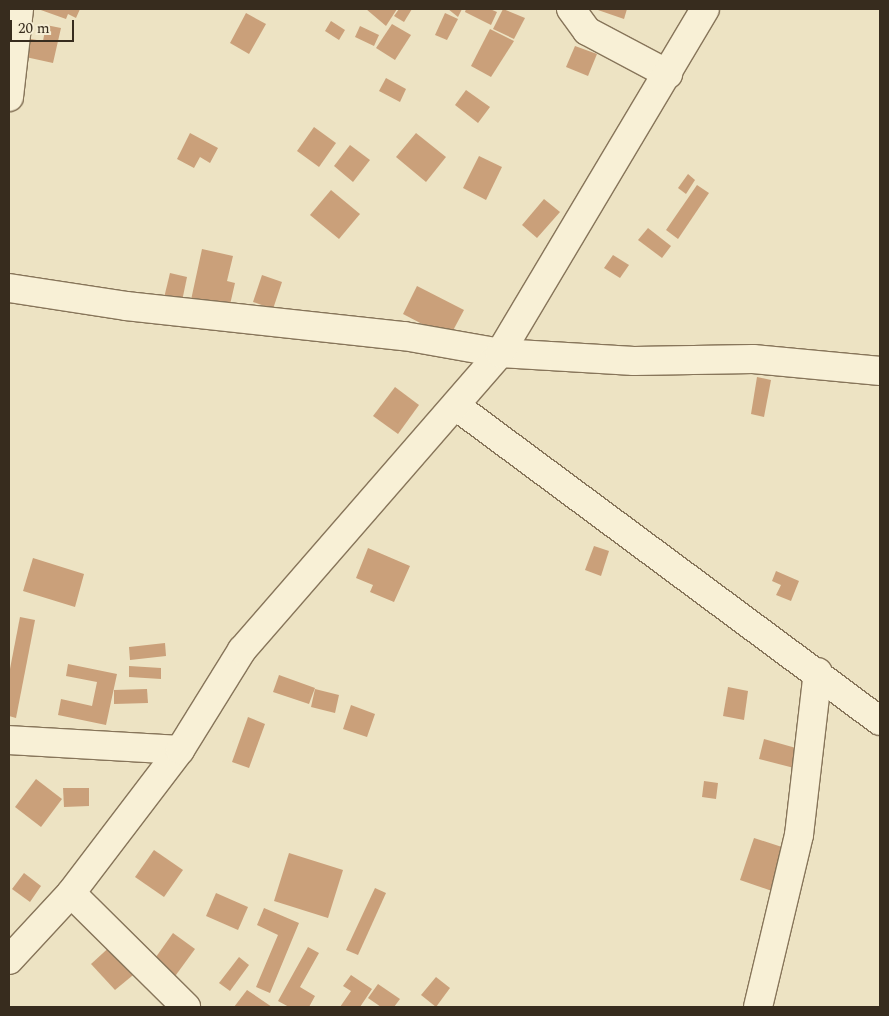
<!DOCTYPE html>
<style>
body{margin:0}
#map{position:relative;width:889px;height:1016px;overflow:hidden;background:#ede3c3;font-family:Spectral,serif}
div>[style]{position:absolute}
.building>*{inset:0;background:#caa07a}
.roads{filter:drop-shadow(1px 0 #87755a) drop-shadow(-1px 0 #87755a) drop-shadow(0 1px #87755a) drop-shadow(0 -1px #87755a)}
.minor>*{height:28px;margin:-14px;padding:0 14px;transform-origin:14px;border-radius:14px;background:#f8f0d6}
span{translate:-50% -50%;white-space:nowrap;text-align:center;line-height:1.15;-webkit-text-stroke:5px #f5edd3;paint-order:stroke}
.frame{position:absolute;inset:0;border:10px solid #372c1e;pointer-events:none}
.scale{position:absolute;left:10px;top:20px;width:64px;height:22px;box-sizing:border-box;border:2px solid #372c1e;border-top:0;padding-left:6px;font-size:15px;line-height:18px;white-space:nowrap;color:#372c1e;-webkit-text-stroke:4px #f5edd3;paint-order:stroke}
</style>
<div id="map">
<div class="building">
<i style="clip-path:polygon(38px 9px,80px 9px,76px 18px,68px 14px,66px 19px)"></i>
<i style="clip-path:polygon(366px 9px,397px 9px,386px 26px)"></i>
<i style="clip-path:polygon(399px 9px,412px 9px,404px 22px,394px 16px)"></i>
<i style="clip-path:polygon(448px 9px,462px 9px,458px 17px)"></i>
<i style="clip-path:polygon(466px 9px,490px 9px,497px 12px,491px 25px,465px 12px)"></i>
<i style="clip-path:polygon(503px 9px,525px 18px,514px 39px,493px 29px)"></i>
<i style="clip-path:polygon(595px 9px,627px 9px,624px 19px)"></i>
<i style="clip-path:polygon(246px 13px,266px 24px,249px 54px,230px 43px)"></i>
<i style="clip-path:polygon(445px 13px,458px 19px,447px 40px,435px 35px)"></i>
<i style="clip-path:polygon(331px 21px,345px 30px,339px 40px,325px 31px)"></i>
<i style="clip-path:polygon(392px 24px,411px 35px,395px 60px,376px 48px)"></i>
<i style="clip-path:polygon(46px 25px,61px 28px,53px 63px,21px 56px,25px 38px,43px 41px)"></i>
<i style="clip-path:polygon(360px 26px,379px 35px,374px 46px,355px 37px)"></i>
<i style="clip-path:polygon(490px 29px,514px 41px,491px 77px,471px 66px)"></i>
<i style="clip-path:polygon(575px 46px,597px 54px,588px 76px,566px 67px)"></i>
<i style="clip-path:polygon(386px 78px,406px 89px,400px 102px,379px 91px)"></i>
<i style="clip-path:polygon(466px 90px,490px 107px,478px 123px,455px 105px)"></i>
<i style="clip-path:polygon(314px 127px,336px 143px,319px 167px,297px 151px)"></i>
<i style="clip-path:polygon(190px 133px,218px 148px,210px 163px,200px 157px,194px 168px,177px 159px)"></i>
<i style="clip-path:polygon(416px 133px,446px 157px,426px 182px,396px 157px)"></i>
<i style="clip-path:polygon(350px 145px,370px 160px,353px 182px,334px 166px)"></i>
<i style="clip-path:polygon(479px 156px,502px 167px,486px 200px,463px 188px)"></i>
<i style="clip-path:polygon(688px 174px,695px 180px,686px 194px,678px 188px)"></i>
<i style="clip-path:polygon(697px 185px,709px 193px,678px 239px,666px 230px)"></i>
<i style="clip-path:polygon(331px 190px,360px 214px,339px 239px,310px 215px)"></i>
<i style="clip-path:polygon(544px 199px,560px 212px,537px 238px,522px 225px)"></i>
<i style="clip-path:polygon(648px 228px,671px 246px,662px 258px,638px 240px)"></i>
<i style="clip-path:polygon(202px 249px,233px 256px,227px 281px,235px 283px,229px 309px,191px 300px)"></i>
<i style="clip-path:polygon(613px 255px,629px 265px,620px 278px,604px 268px)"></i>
<i style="clip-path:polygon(170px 273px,187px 277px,181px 306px,163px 302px)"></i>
<i style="clip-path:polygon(262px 275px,282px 282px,273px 309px,253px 302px)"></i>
<i style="clip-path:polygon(417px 286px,464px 310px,449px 338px,403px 314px)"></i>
<i style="clip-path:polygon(757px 377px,771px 380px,764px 417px,751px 414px)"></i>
<i style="clip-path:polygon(395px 387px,419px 405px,398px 434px,373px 416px)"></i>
<i style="clip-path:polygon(594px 546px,609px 551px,601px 576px,585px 570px)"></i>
<i style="clip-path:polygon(368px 548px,410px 566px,394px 602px,370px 592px,373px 585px,356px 578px)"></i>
<i style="clip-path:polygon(33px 558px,84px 574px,75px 607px,23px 591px)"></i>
<i style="clip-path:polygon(776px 571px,799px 581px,791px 601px,776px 595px,781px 585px,772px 581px)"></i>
<i style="clip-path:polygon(20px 617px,35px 620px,16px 718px,9px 716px,9px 674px)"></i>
<i style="clip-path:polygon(165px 643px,166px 656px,130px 660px,129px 647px)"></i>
<i style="clip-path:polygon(68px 664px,117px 674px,106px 725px,58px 715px,61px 699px,92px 706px,97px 682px,66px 676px)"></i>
<i style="clip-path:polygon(129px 666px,161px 668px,161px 679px,129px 677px)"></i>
<i style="clip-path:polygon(279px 675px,315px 688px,309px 704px,273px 692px)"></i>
<i style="clip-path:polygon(728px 687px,748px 691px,744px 720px,723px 716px)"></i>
<i style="clip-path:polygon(147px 689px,148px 703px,114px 704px,114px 690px)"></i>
<i style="clip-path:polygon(315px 689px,339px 695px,335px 713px,311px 707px)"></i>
<i style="clip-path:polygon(351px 705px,375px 714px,367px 737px,343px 729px)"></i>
<i style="clip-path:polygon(248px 717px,265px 724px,249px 768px,232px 762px)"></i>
<i style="clip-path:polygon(764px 739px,803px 750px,798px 769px,759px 759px)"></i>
<i style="clip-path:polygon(36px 779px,62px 799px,41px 827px,15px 807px)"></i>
<i style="clip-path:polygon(704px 781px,718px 783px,716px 799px,702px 797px)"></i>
<i style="clip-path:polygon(63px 788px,89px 788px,89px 806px,64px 807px)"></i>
<i style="clip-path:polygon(754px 838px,785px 848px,772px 891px,740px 880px)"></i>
<i style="clip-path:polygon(154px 850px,183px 870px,164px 897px,135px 877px)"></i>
<i style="clip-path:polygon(289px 853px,343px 870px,328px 918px,274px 901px)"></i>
<i style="clip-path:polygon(24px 873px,41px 886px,30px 902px,12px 889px)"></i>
<i style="clip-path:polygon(375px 888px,386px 893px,358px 955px,346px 950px)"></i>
<i style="clip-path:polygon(216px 893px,248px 907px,238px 930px,206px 916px)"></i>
<i style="clip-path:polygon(264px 908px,299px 923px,270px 993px,256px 987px,278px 935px,257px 925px)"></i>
<i style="clip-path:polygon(173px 933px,195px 949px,173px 979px,151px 964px)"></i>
<i style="clip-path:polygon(114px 943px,138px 971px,115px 990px,91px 964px)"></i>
<i style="clip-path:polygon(308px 947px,319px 953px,300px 987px,315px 996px,309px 1007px,289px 1007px,278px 1001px)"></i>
<i style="clip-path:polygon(239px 957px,249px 965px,230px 991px,219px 983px)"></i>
<i style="clip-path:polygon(351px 975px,372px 989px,360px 1007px,340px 1007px,351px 991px,343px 986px)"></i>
<i style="clip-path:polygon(436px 977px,450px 988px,436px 1007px,421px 995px)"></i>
<i style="clip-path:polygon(378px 984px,400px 999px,394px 1007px,381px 1007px,368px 998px)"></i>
<i style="clip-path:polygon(247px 990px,272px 1007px,234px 1007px)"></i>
</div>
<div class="roads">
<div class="minor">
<i style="left:571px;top:9px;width:27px;rotate:54deg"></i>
<i style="left:587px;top:31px;width:92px;rotate:28deg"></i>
<i style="left:9px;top:97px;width:89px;rotate:-83.5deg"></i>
<i style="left:9px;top:288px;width:118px;rotate:8.7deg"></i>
<i style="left:126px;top:306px;width:280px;rotate:6.2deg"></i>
<i style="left:404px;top:336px;width:97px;rotate:10deg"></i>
<i style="left:500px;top:353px;width:134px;rotate:3.4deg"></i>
<i style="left:634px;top:361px;width:119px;rotate:-1deg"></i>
<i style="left:753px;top:359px;width:128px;rotate:5.4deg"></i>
<i style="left:456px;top:406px;width:528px;rotate:36.61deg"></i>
<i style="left:9px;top:740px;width:171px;rotate:3.3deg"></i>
<i style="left:71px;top:893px;width:162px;rotate:44.7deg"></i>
<i style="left:9px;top:960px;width:91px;rotate:-47.2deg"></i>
<i style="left:71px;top:893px;width:180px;rotate:-52.7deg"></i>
<i style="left:180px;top:750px;width:118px;rotate:-58.2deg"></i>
<i style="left:242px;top:650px;width:393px;rotate:-49deg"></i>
<i style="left:500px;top:353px;width:400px;rotate:-59.2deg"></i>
<i style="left:758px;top:1007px;width:177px;rotate:-76.6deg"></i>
<i style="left:799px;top:835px;width:164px;rotate:-83.4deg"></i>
</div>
</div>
<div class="frame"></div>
<div class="scale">20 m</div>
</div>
